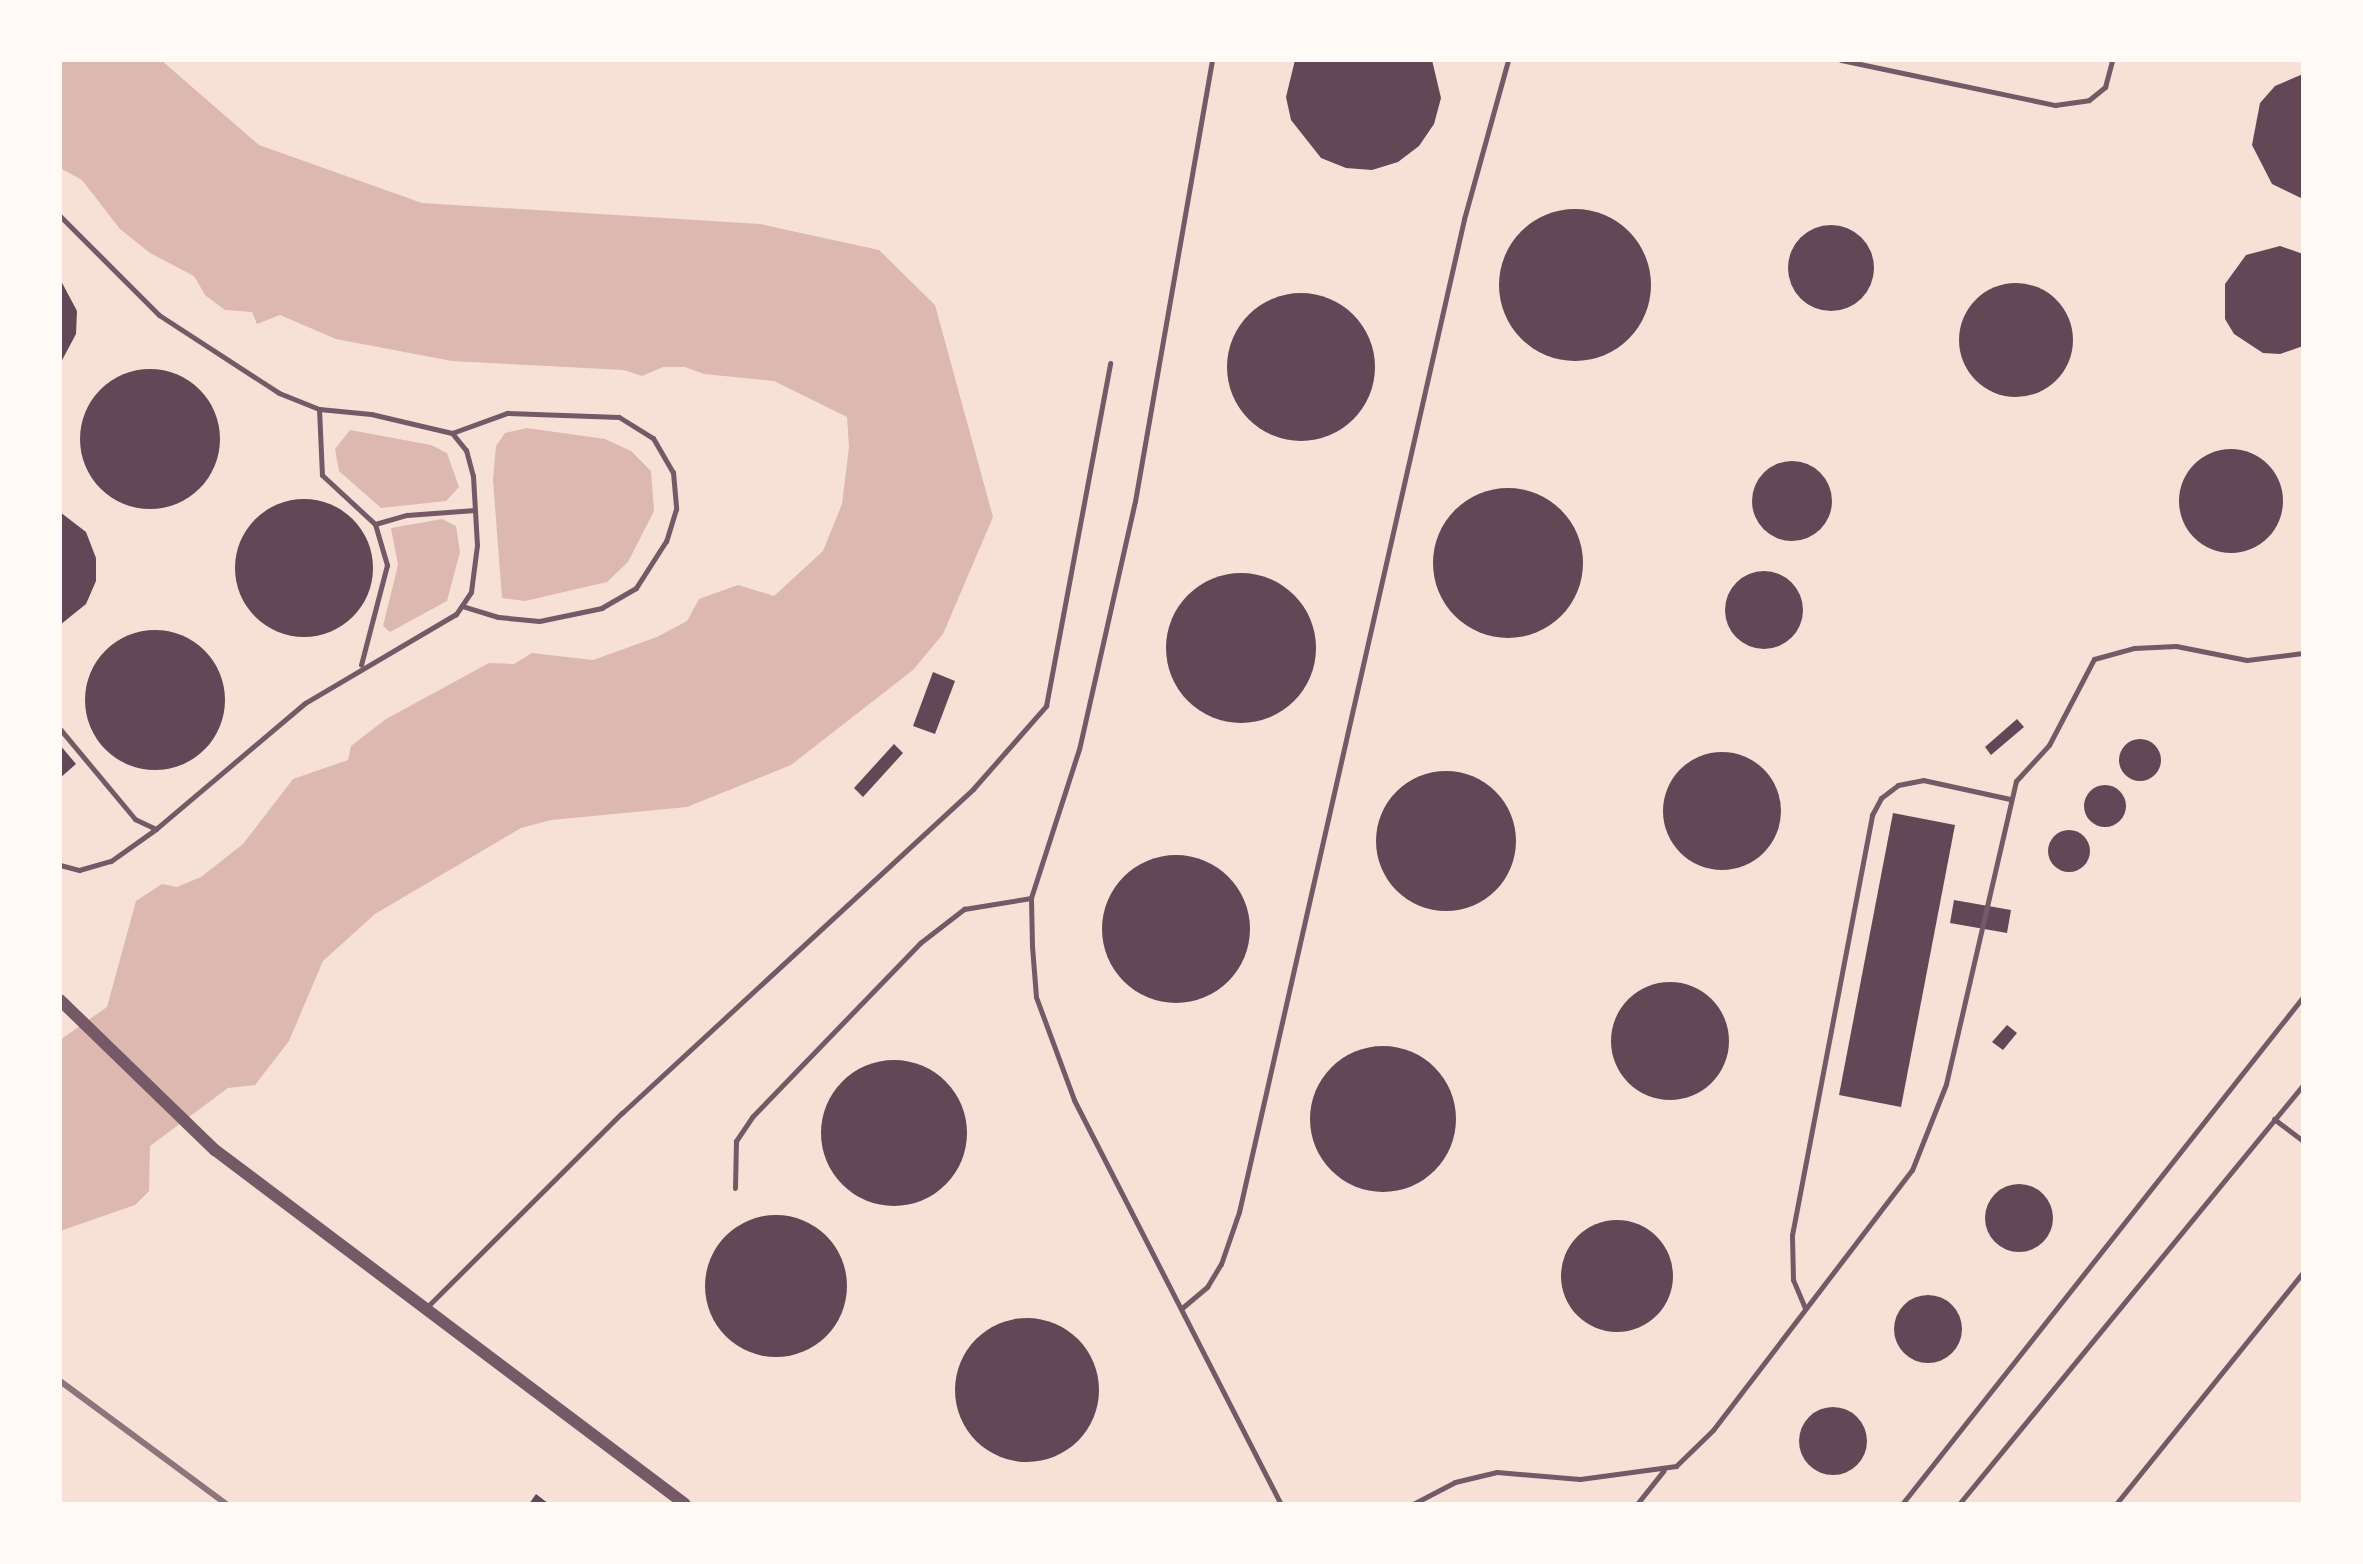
<!DOCTYPE html>
<style>
body{margin:0}
#map{position:relative;width:2363px;height:1564px;overflow:hidden;background:#f7e1d7;font-family:"Playfair Display",serif}
div>[style]{position:absolute}
.water>*{inset:0;background:#dcb8b0}
.building>*{inset:0;background:#644757}
.round{border-radius:50%}
.service>*{height:5px;margin:-2.5px;padding:0 2.5px;transform-origin:2.5px;border-radius:2.5px;background:#755966}
.tertiary>*{height:12px;margin:-6px;padding:0 6px;transform-origin:6px;border-radius:6px;background:#755966}
.rail>*{height:6px;margin:-3px;padding:0 3px;transform-origin:3px;border-radius:3px;background:#8f747c}
span{translate:-50% -50%;white-space:nowrap;text-align:center;line-height:1.15;-webkit-text-stroke:6px #fffaf5;paint-order:stroke}
.frame{position:absolute;inset:0;border:62px solid #fffaf5;pointer-events:none}
</style>
<div id="map">
<div class="water">
<i style="clip-path:polygon(60px 60px,161px 60px,259px 145px,422px 203px,760px 224px,879px 250px,935px 305px,993px 517px,943px 634px,913px 670px,791px 765px,687px 807px,551px 820px,521px 828px,375px 914px,323px 961px,289px 1041px,255px 1085px,228px 1088px,150px 1146px,149px 1191px,135px 1205px,60px 1231px,60px 1040px,107px 1007px,136px 901px,162px 884px,177px 887px,201px 877px,243px 844px,293px 779px,348px 760px,351px 746px,386px 719px,489px 663px,514px 664px,532px 653px,593px 660px,657px 637px,687px 621px,699px 599px,738px 585px,774px 596px,823px 551px,842px 504px,849px 447px,847px 417px,774px 381px,704px 374px,685px 367px,663px 367px,642px 376px,624px 370px,452px 361px,336px 339px,280px 315px,257px 324px,252px 312px,225px 310px,205px 295px,194px 276px,150px 253px,120px 229px,82px 180px,60px 168px)"></i>
<i style="clip-path:polygon(527px 428px,605px 439px,631px 451px,651px 471px,654px 511px,628px 562px,607px 582px,525px 601px,502px 598px,493px 480px,496px 446px,505px 433px)"></i>
<i style="clip-path:polygon(350px 430px,431px 445px,447px 453px,459px 487px,446px 501px,381px 508px,339px 471px,335px 449px)"></i>
<i style="clip-path:polygon(442px 519px,456px 526px,460px 552px,447px 601px,390px 632px,383px 626px,398px 565px,391px 528px)"></i>
</div>
<div class="building">
<i style="clip-path:polygon(1295px 60px,1432px 60px,1441px 98px,1434px 124px,1419px 146px,1398px 162px,1372px 170px,1346px 168px,1321px 158px,1291px 120px,1286px 97px)"></i>
<i style="clip-path:polygon(2303px 74px,2303px 199px,2272px 184px,2252px 145px,2260px 103px,2275px 86px)"></i>
<i class="round" style="left:1499px;top:209px;width:152px;height:152px"></i>
<i class="round" style="left:1788px;top:225px;width:86px;height:86px"></i>
<i style="clip-path:polygon(2280px 246px,2303px 254px,2303px 346px,2280px 354px,2263px 353px,2234px 334px,2225px 319px,2225px 284px,2246px 255px)"></i>
<i style="clip-path:polygon(60px 279px,77px 311px,76px 334px,60px 364px)"></i>
<i class="round" style="left:1959px;top:283px;width:114px;height:114px"></i>
<i class="round" style="left:1227px;top:293px;width:148px;height:148px"></i>
<i class="round" style="left:80px;top:369px;width:140px;height:140px"></i>
<i class="round" style="left:2179px;top:449px;width:104px;height:104px"></i>
<i class="round" style="left:1752px;top:461px;width:80px;height:80px"></i>
<i class="round" style="left:1433px;top:488px;width:150px;height:150px"></i>
<i class="round" style="left:235px;top:499px;width:138px;height:138px"></i>
<i style="clip-path:polygon(60px 512px,86px 532px,96px 558px,96px 581px,86px 604px,60px 625px)"></i>
<i class="round" style="left:1725px;top:571px;width:78px;height:78px"></i>
<i class="round" style="left:1166px;top:573px;width:150px;height:150px"></i>
<i class="round" style="left:85px;top:630px;width:140px;height:140px"></i>
<i style="clip-path:polygon(933px 672px,955px 681px,935px 734px,913px 726px)"></i>
<i style="clip-path:polygon(2017px 719px,2024px 727px,1991px 755px,1985px 747px)"></i>
<i class="round" style="left:2119px;top:739px;width:42px;height:42px"></i>
<i style="clip-path:polygon(894px 744px,903px 753px,863px 797px,854px 788px)"></i>
<i style="clip-path:polygon(60px 745px,76px 764px,60px 778px)"></i>
<i class="round" style="left:1663px;top:752px;width:118px;height:118px"></i>
<i class="round" style="left:1376px;top:771px;width:140px;height:140px"></i>
<i class="round" style="left:2084px;top:785px;width:42px;height:42px"></i>
<i style="clip-path:polygon(1893px 813px,1955px 825px,1901px 1107px,1839px 1095px)"></i>
<i class="round" style="left:2048px;top:830px;width:42px;height:42px"></i>
<i class="round" style="left:1102px;top:855px;width:148px;height:148px"></i>
<i style="clip-path:polygon(1954px 900px,2011px 910px,2007px 933px,1950px 923px)"></i>
<i class="round" style="left:1611px;top:982px;width:118px;height:118px"></i>
<i style="clip-path:polygon(2007px 1025px,2017px 1033px,2003px 1050px,1992px 1042px)"></i>
<i class="round" style="left:1310px;top:1046px;width:146px;height:146px"></i>
<i class="round" style="left:821px;top:1060px;width:146px;height:146px"></i>
<i class="round" style="left:1985px;top:1184px;width:68px;height:68px"></i>
<i class="round" style="left:705px;top:1215px;width:142px;height:142px"></i>
<i class="round" style="left:1561px;top:1220px;width:112px;height:112px"></i>
<i class="round" style="left:1894px;top:1295px;width:68px;height:68px"></i>
<i class="round" style="left:955px;top:1318px;width:144px;height:144px"></i>
<i class="round" style="left:1799px;top:1407px;width:68px;height:68px"></i>
<i style="clip-path:polygon(536px 1494px,549px 1504px,529px 1504px)"></i>
</div>
<div class="service">
<i style="left:1212px;top:60px;width:448px;rotate:99.9deg"></i>
<i style="left:1135px;top:501px;width:254px;rotate:102.7deg"></i>
<i style="left:1079px;top:749px;width:157px;rotate:107.9deg"></i>
<i style="left:1031px;top:898px;width:48px;rotate:88.8deg"></i>
<i style="left:1032px;top:946px;width:51px;rotate:85.5deg"></i>
<i style="left:1036px;top:997px;width:110px;rotate:69.7deg"></i>
<i style="left:1074px;top:1100px;width:454px;rotate:62.9deg"></i>
<i style="left:1841px;top:60px;width:219px;rotate:11.9deg"></i>
<i style="left:2055px;top:105px;width:34px;rotate:-8deg"></i>
<i style="left:2089px;top:100px;width:21px;rotate:-39deg"></i>
<i style="left:2105px;top:87px;width:28px;rotate:-75deg"></i>
<i style="left:60px;top:216px;width:140px;rotate:45deg"></i>
<i style="left:159px;top:315px;width:143px;rotate:33deg"></i>
<i style="left:279px;top:393px;width:43px;rotate:21.8deg"></i>
<i style="left:319px;top:409px;width:52px;rotate:5.5deg"></i>
<i style="left:371px;top:414px;width:83px;rotate:13.2deg"></i>
<i style="left:452px;top:433px;width:22px;rotate:51deg"></i>
<i style="left:466px;top:450px;width:27px;rotate:75deg"></i>
<i style="left:473px;top:476px;width:69px;rotate:86.7deg"></i>
<i style="left:477px;top:545px;width:47px;rotate:97.3deg"></i>
<i style="left:471px;top:592px;width:27px;rotate:124deg"></i>
<i style="left:456px;top:614px;width:175px;rotate:149.5deg"></i>
<i style="left:305px;top:703px;width:195px;rotate:139.8deg"></i>
<i style="left:156px;top:829px;width:23px;rotate:-155deg"></i>
<i style="left:135px;top:819px;width:117px;rotate:-129.8deg"></i>
<i style="left:319px;top:409px;width:66px;rotate:87.4deg"></i>
<i style="left:322px;top:475px;width:72px;rotate:42.8deg"></i>
<i style="left:375px;top:524px;width:43px;rotate:73.7deg"></i>
<i style="left:387px;top:565px;width:103px;rotate:104.6deg"></i>
<i style="left:452px;top:433px;width:59px;rotate:-20deg"></i>
<i style="left:507px;top:413px;width:112px;rotate:2deg"></i>
<i style="left:619px;top:417px;width:40px;rotate:32deg"></i>
<i style="left:653px;top:438px;width:39px;rotate:60deg"></i>
<i style="left:673px;top:472px;width:37px;rotate:85deg"></i>
<i style="left:676px;top:509px;width:34px;rotate:107deg"></i>
<i style="left:666px;top:541px;width:56px;rotate:122.6deg"></i>
<i style="left:636px;top:588px;width:39px;rotate:150deg"></i>
<i style="left:602px;top:608px;width:64px;rotate:168.3deg"></i>
<i style="left:539px;top:621px;width:41px;rotate:-174.4deg"></i>
<i style="left:498px;top:617px;width:38px;rotate:-163deg"></i>
<i style="left:375px;top:524px;width:33px;rotate:-16deg"></i>
<i style="left:407px;top:515px;width:68px;rotate:-4.2deg"></i>
<i style="left:60px;top:865px;width:20px;rotate:15deg"></i>
<i style="left:79px;top:870px;width:33px;rotate:-16deg"></i>
<i style="left:111px;top:861px;width:55px;rotate:-35.4deg"></i>
<i style="left:2274px;top:1119px;width:36px;rotate:37deg"></i>
<i style="left:735px;top:1188px;width:47px;rotate:-88.8deg"></i>
<i style="left:736px;top:1141px;width:29px;rotate:-56deg"></i>
<i style="left:752px;top:1117px;width:242px;rotate:-46deg"></i>
<i style="left:920px;top:943px;width:56px;rotate:-37.7deg"></i>
<i style="left:964px;top:909px;width:68px;rotate:-9.3deg"></i>
<i style="left:428px;top:1306px;width:274px;rotate:-44.9deg"></i>
<i style="left:622px;top:1113px;width:478px;rotate:-42.7deg"></i>
<i style="left:973px;top:789px;width:111px;rotate:-48.7deg"></i>
<i style="left:1046px;top:706px;width:349px;rotate:-79.4deg"></i>
<i style="left:1182px;top:1308px;width:33px;rotate:-40deg"></i>
<i style="left:1207px;top:1287px;width:27px;rotate:-59deg"></i>
<i style="left:1221px;top:1264px;width:55px;rotate:-70.9deg"></i>
<i style="left:1239px;top:1212px;width:1018px;rotate:-77.23deg"></i>
<i style="left:1464px;top:219px;width:165px;rotate:-74.5deg"></i>
<i style="left:1805px;top:1308px;width:30px;rotate:-113deg"></i>
<i style="left:1793px;top:1280px;width:45px;rotate:-91.3deg"></i>
<i style="left:1792px;top:1235px;width:428px;rotate:-79.2deg"></i>
<i style="left:1872px;top:815px;width:19px;rotate:-62deg"></i>
<i style="left:1881px;top:798px;width:21px;rotate:-37deg"></i>
<i style="left:1898px;top:785px;width:25px;rotate:-11deg"></i>
<i style="left:1923px;top:780px;width:89px;rotate:12.3deg"></i>
<i style="left:1413px;top:1504px;width:47px;rotate:-27.6deg"></i>
<i style="left:1455px;top:1482px;width:43px;rotate:-13.4deg"></i>
<i style="left:1497px;top:1472px;width:83px;rotate:4.8deg"></i>
<i style="left:1580px;top:1479px;width:97px;rotate:-7.7deg"></i>
<i style="left:1676px;top:1466px;width:52px;rotate:-44.2deg"></i>
<i style="left:1713px;top:1430px;width:327px;rotate:-52.6deg"></i>
<i style="left:1912px;top:1170px;width:92px;rotate:-68.4deg"></i>
<i style="left:1946px;top:1084px;width:311px;rotate:-77deg"></i>
<i style="left:2016px;top:781px;width:49px;rotate:-47.5deg"></i>
<i style="left:2049px;top:745px;width:97px;rotate:-62.4deg"></i>
<i style="left:2094px;top:659px;width:41px;rotate:-15.4deg"></i>
<i style="left:2134px;top:648px;width:42px;rotate:-2.7deg"></i>
<i style="left:2176px;top:646px;width:72px;rotate:11.2deg"></i>
<i style="left:2247px;top:660px;width:56px;rotate:-7.1deg"></i>
<i style="left:1637px;top:1504px;width:43px;rotate:-51.5deg"></i>
<i style="left:1902px;top:1504px;width:646px;rotate:-51.66deg"></i>
<i style="left:1959px;top:1504px;width:542px;rotate:-50.61deg"></i>
<i style="left:2116px;top:1504px;width:298px;rotate:-51.1deg"></i>
</div>
<div class="tertiary">
<i style="left:60px;top:1000px;width:216px;rotate:44.1deg"></i>
<i style="left:215px;top:1150px;width:588px;rotate:36.99deg"></i>
</div>
<div class="rail">
<i style="left:60px;top:1381px;width:207px;rotate:36.5deg"></i>
</div>
<div class="frame"></div>
</div>
